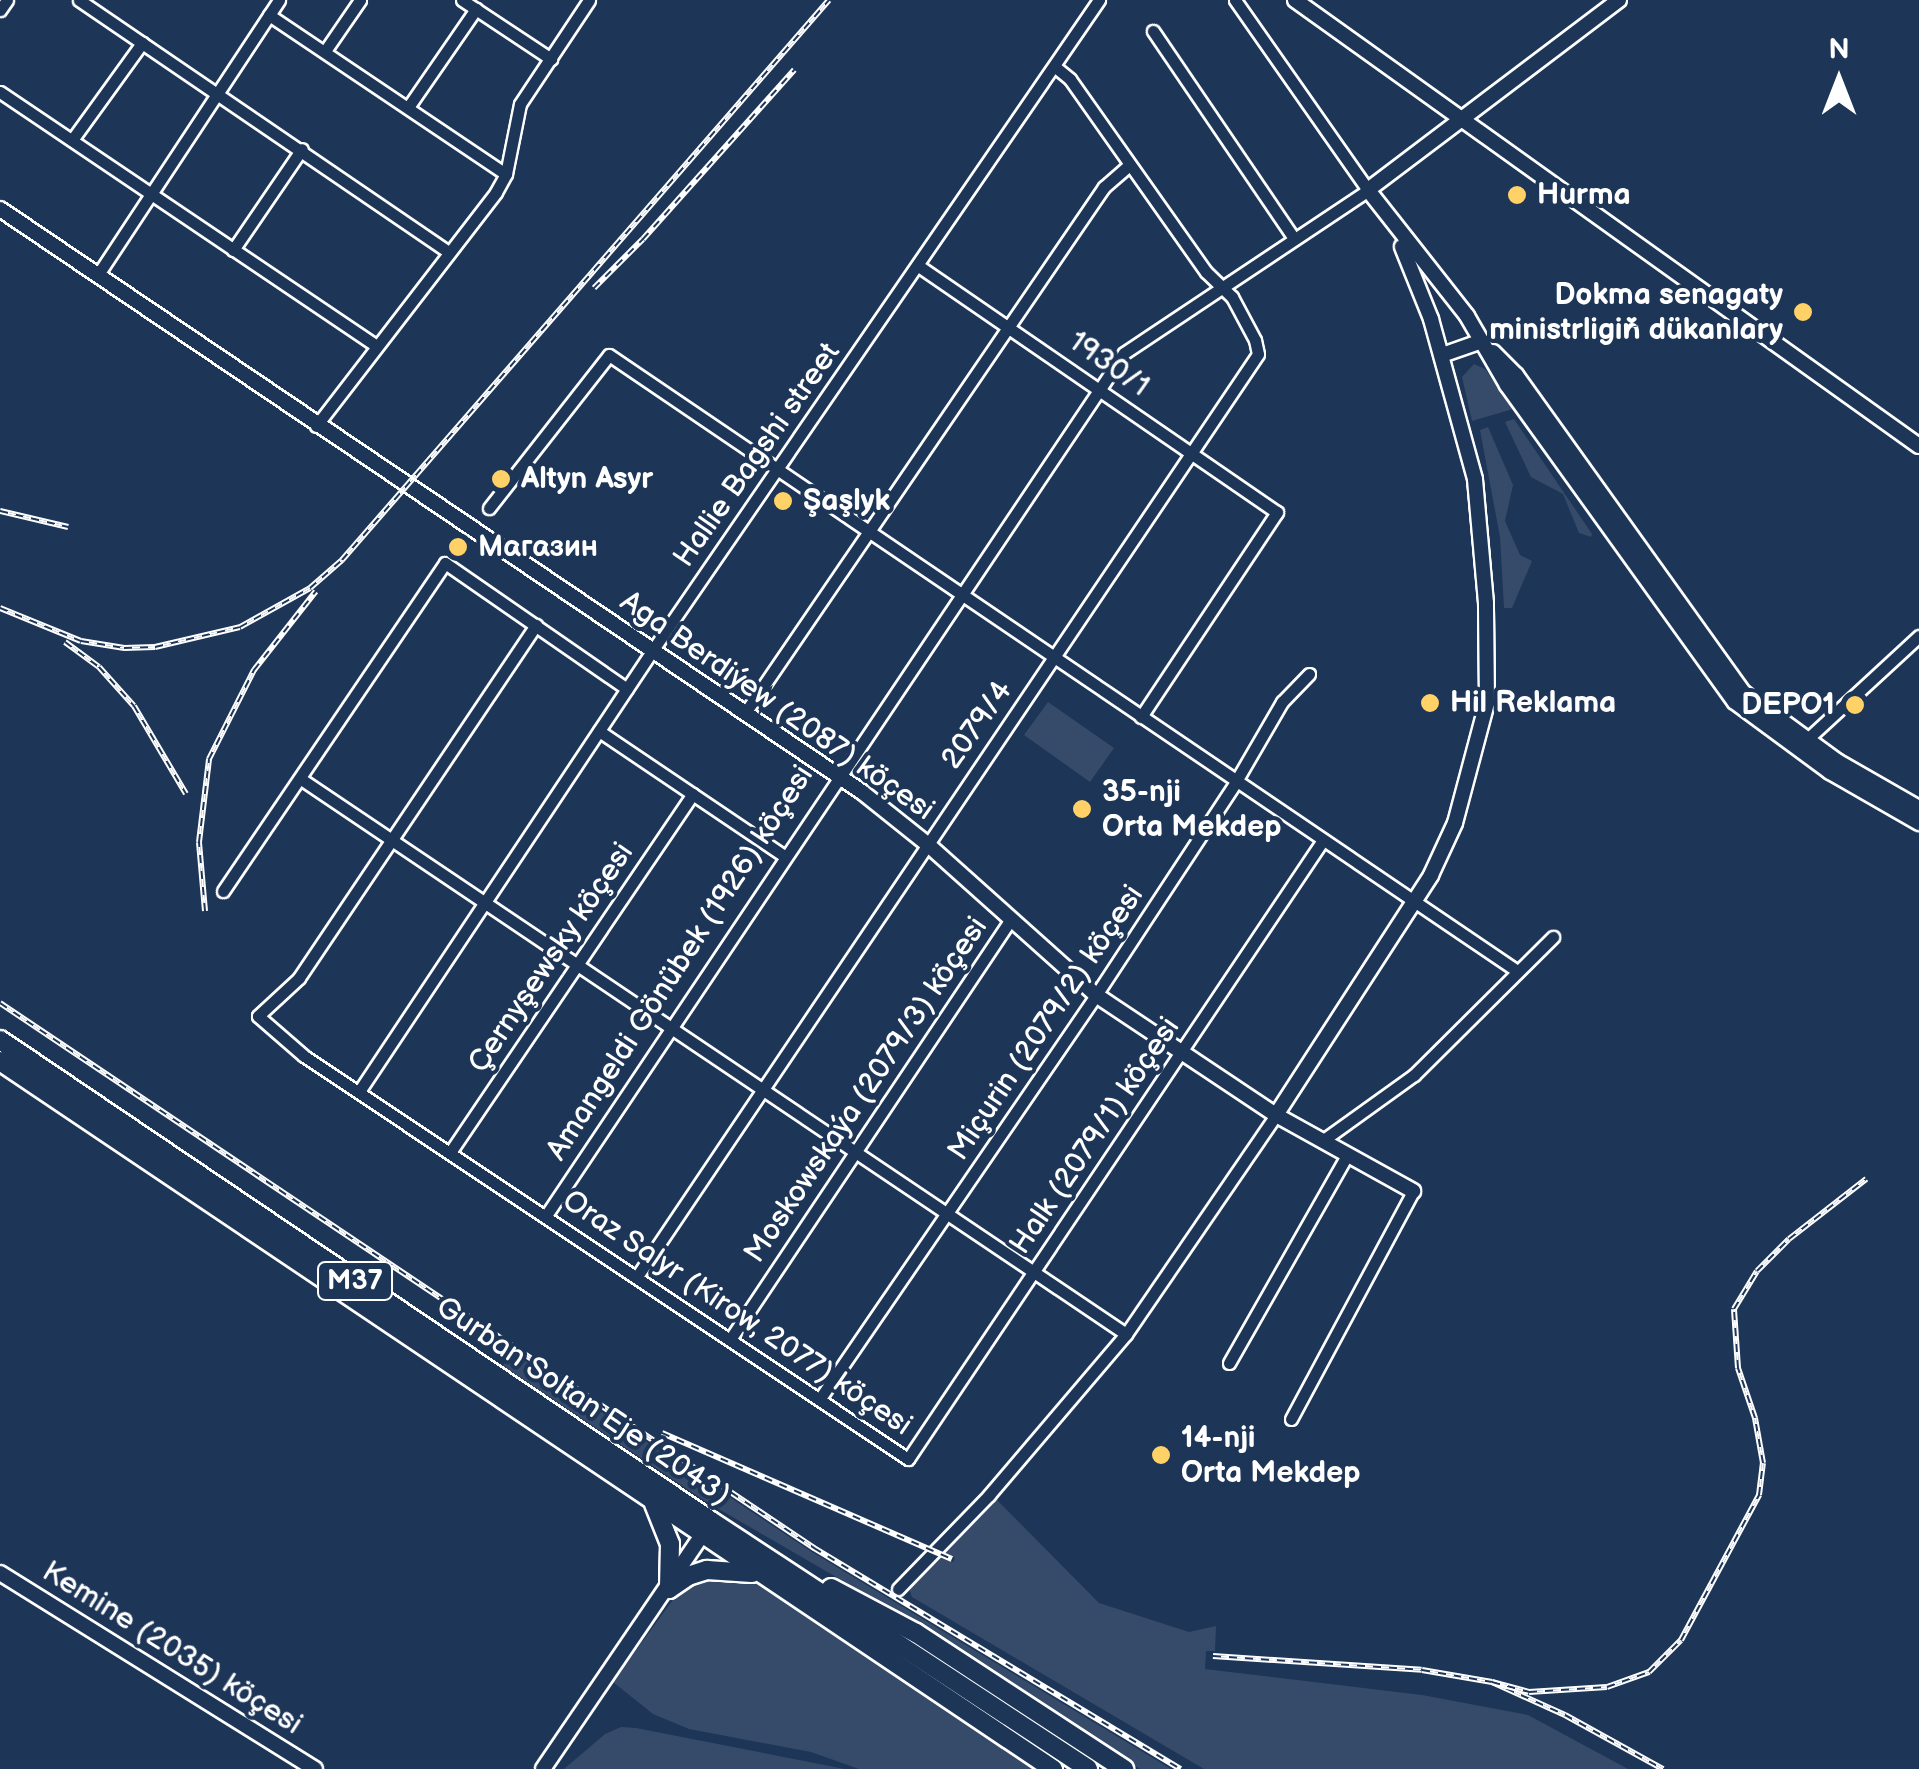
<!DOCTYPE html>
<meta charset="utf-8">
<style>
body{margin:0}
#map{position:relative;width:1919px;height:1769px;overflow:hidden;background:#1d3557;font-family:"Balsamiq Sans",sans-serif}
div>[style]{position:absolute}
.green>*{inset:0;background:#364b69}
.roads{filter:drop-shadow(2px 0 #fff) drop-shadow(-2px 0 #fff) drop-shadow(0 2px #fff) drop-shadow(0 -2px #fff)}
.minor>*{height:11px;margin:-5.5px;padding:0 5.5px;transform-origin:5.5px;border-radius:5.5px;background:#1d3557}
.tertiary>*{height:14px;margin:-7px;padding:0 7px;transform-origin:7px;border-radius:7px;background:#1d3557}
.trunk>*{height:18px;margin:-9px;padding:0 9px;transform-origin:9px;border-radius:9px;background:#1d3557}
.rail>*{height:6px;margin-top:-3px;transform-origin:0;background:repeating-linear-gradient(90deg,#1d3557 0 8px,#fff 0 16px);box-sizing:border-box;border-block:2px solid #fff}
.dots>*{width:28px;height:28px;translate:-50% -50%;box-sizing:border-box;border:5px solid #1d3557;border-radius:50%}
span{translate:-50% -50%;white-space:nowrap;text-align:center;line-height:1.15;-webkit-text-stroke:8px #1d3557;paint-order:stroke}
.shield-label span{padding:2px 8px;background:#1d3557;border:2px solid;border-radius:8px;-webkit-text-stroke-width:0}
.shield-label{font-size:28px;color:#fff;font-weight:700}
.poi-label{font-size:30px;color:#fff;font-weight:700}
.left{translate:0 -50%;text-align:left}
.right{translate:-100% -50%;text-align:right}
.street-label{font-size:30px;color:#fff}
.north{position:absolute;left:1789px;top:30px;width:100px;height:100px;-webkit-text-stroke:8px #1d3557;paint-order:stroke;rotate:0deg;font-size:28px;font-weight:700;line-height:40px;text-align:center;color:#fff}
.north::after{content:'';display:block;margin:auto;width:35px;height:45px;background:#fff;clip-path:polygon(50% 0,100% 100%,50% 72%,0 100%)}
</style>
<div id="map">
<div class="green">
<i style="clip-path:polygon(1474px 364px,1485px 369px,1513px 409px,1472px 421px,1462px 377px)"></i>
<i style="clip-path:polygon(1514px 419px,1592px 534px,1591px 537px,1579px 533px,1563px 494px,1531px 477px,1505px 422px)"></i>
<i style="clip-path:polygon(1488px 427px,1513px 485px,1505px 521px,1520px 555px,1532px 561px,1512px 608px,1504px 608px,1500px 537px,1480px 430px)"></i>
<i style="clip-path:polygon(1048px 702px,1114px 748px,1090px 782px,1024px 735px)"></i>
<i style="clip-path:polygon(510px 1351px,812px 1552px,1171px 1769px,1140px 1769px,912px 1621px,705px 1501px,503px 1366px)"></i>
<i style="clip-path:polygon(997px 1500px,1099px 1603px,1189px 1632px,1216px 1626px,1215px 1651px,1206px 1651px,1205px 1669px,1422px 1695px,1528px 1715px,1628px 1769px,1204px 1769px,912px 1597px,909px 1589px,940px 1557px,953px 1562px,955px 1558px,945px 1553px)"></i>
<i style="clip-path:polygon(716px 1576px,756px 1583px,1032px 1769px,859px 1769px,811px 1752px,689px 1729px,653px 1714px,613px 1682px,680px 1590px)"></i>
<i style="clip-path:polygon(621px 1727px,636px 1728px,845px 1769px,564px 1769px,605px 1734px)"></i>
</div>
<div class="roads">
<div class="minor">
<i style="left:79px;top:0;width:448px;rotate:34.3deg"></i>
<i style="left:462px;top:0;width:107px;rotate:33.5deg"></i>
<i style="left:0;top:10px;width:12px;rotate:-55deg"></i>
<i style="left:269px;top:15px;width:285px;rotate:33.9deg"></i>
<i style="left:1153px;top:31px;width:249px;rotate:55.8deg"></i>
<i style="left:325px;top:51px;width:62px;rotate:-55.5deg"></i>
<i style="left:0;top:92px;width:454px;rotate:34deg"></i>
<i style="left:409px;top:106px;width:118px;rotate:-55.4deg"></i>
<i style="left:72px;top:140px;width:120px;rotate:-54.2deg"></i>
<i style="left:233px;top:250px;width:122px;rotate:-55.7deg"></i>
<i style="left:920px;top:267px;width:433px;rotate:34.5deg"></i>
<i style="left:1277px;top:512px;width:246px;rotate:123.6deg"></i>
<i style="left:97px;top:276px;width:331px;rotate:-56.6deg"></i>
<i style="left:316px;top:426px;width:295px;rotate:-52.4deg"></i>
<i style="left:496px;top:192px;width:21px;rotate:-61deg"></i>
<i style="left:506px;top:174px;width:71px;rotate:-78.7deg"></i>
<i style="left:520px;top:104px;width:125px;rotate:-56.4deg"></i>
<i style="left:489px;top:508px;width:194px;rotate:-51.9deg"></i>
<i style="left:609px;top:355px;width:1097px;rotate:34.15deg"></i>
<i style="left:536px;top:625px;width:425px;rotate:123.9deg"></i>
<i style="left:299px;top:978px;width:56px;rotate:137.2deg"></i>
<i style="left:258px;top:1016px;width:61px;rotate:41deg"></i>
<i style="left:304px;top:1056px;width:726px;rotate:33.71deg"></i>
<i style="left:908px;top:1459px;width:745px;rotate:-56.16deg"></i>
<i style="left:745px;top:713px;width:637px;rotate:-55.69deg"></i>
<i style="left:1104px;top:187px;width:33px;rotate:-41deg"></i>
<i style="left:599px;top:731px;width:223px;rotate:34deg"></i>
<i style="left:1803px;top:743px;width:158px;rotate:-42.7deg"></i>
<i style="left:301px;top:779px;width:994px;rotate:33.93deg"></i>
<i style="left:223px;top:891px;width:396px;rotate:-55.9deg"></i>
<i style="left:445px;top:563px;width:221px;rotate:34.7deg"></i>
<i style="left:360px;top:1090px;width:527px;rotate:-56.37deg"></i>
<i style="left:652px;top:651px;width:790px;rotate:-55.53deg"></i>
<i style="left:1322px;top:1141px;width:113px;rotate:-35.7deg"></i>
<i style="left:1414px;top:1075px;width:196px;rotate:-44.8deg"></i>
<i style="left:451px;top:1151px;width:431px;rotate:-55.9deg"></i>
<i style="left:547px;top:1214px;width:1036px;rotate:-56.17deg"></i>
<i style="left:1124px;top:353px;width:293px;rotate:-33.7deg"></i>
<i style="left:1368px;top:190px;width:232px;rotate:-125deg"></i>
<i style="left:638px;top:1275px;width:1110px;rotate:-56.05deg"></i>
<i style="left:1258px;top:354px;width:14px;rotate:-102deg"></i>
<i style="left:1255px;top:340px;width:49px;rotate:-118.1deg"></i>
<i style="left:1232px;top:297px;width:36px;rotate:-136deg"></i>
<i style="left:1206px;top:272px;width:236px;rotate:-125.2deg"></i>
<i style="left:1070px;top:79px;width:19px;rotate:-141deg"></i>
<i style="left:731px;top:1338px;width:504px;rotate:-56.25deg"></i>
<i style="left:1229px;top:1363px;width:239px;rotate:-60.4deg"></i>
<i style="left:821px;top:1397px;width:487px;rotate:-55.6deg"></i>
<i style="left:1096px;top:995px;width:254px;rotate:-56.7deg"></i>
<i style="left:1235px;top:783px;width:94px;rotate:-59.9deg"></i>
<i style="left:1282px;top:702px;width:39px;rotate:-46deg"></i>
<i style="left:1291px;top:1419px;width:259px;rotate:-61.8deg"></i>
<i style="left:898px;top:1589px;width:131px;rotate:-45.9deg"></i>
<i style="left:989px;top:1495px;width:211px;rotate:-49.6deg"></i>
<i style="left:1126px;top:1334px;width:265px;rotate:-55.6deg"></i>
</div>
<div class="tertiary">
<i style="left:1295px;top:0;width:767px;rotate:35.56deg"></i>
<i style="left:1619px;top:0;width:315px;rotate:142.9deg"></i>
<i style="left:1368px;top:190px;width:160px;rotate:51.8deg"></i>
<i style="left:1467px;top:316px;width:80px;rotate:59.9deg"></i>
<i style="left:1507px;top:385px;width:390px;rotate:54.3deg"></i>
<i style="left:1735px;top:702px;width:118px;rotate:36.4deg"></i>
<i style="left:1830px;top:772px;width:103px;rotate:29.8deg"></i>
<i style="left:0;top:209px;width:1041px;rotate:34.07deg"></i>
<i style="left:862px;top:792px;width:82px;rotate:38.6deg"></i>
<i style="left:926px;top:843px;width:228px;rotate:41.8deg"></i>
<i style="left:1096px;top:995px;width:216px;rotate:33.7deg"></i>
<i style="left:1276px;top:1115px;width:157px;rotate:29deg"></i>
<i style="left:1493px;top:352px;width:33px;rotate:45deg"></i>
<i style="left:1516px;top:375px;width:391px;rotate:54.4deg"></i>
<i style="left:1744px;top:693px;width:115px;rotate:36.2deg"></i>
<i style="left:1837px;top:761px;width:95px;rotate:29.8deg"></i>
<i style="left:1442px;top:355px;width:42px;rotate:-19.3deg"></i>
<i style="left:1276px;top:1115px;width:286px;rotate:-57.1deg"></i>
<i style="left:1431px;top:875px;width:57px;rotate:-65.2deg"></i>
<i style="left:1455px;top:823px;width:124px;rotate:-75.1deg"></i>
<i style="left:1487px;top:703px;width:100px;rotate:-90.6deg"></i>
<i style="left:1486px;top:603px;width:124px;rotate:-95.1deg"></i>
<i style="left:1475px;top:479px;width:166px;rotate:-105.4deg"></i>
<i style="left:1431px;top:319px;width:78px;rotate:-111.9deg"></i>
<i style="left:0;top:1573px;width:371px;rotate:31.9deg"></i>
<i style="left:543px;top:1769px;width:295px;rotate:-55.8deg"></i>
</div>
<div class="trunk">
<i style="left:0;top:1040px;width:858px;rotate:34.08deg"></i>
<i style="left:711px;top:1521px;width:451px;rotate:33.3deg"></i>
<i style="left:0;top:1061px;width:1269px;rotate:33.92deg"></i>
<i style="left:654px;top:1504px;width:43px;rotate:68.2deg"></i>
<i style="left:670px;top:1544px;width:45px;rotate:91.3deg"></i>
<i style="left:831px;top:1588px;width:96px;rotate:27.9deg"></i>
<i style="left:916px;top:1633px;width:249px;rotate:33.2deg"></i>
<i style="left:669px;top:1589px;width:23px;rotate:-34deg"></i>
<i style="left:688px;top:1576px;width:20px;rotate:-18deg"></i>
<i style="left:707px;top:1570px;width:45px;rotate:3.8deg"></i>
</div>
</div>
<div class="rail">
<i style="left:594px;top:288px;width:69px;rotate:-45deg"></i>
<i style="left:643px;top:239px;width:227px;rotate:-48.2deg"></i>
<i style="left:0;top:511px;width:70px;rotate:13.2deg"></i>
<i style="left:0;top:608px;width:87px;rotate:22.2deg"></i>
<i style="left:81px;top:641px;width:44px;rotate:9.2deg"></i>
<i style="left:124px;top:648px;width:31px;rotate:-2deg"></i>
<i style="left:155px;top:647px;width:87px;rotate:-13.2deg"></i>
<i style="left:240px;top:627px;width:80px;rotate:-29.1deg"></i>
<i style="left:310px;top:588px;width:43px;rotate:-41.2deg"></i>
<i style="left:342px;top:560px;width:742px;rotate:-48.99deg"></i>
<i style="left:65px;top:642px;width:42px;rotate:36.3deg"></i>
<i style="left:99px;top:667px;width:52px;rotate:48.1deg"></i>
<i style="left:134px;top:706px;width:102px;rotate:59.4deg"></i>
<i style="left:205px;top:911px;width:69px;rotate:-95deg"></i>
<i style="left:199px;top:842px;width:84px;rotate:-83.1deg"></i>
<i style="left:209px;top:759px;width:100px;rotate:-63.2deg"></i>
<i style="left:254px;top:670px;width:100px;rotate:-51.9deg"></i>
<i style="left:0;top:1003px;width:980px;rotate:33.8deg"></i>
<i style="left:814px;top:1548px;width:428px;rotate:31.1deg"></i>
<i style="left:662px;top:1433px;width:316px;rotate:23.5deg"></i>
<i style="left:1213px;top:1656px;width:209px;rotate:3.8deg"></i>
<i style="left:1422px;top:1670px;width:71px;rotate:9.7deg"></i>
<i style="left:1492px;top:1682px;width:80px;rotate:24.3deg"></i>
<i style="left:1565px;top:1715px;width:112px;rotate:28.9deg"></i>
<i style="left:1492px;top:1682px;width:38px;rotate:15deg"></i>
<i style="left:1529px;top:1692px;width:78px;rotate:-3.7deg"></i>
<i style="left:1607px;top:1687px;width:45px;rotate:-19.7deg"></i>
<i style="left:1649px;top:1672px;width:45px;rotate:-45deg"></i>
<i style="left:1681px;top:1640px;width:165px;rotate:-61.7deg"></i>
<i style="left:1759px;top:1495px;width:32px;rotate:-83deg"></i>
<i style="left:1763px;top:1463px;width:46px;rotate:-100.1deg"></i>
<i style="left:1755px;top:1418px;width:53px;rotate:-108.8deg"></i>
<i style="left:1738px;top:1368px;width:59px;rotate:-93.9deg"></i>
<i style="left:1734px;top:1309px;width:44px;rotate:-58.8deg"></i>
<i style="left:1757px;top:1271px;width:45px;rotate:-45deg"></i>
<i style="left:1789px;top:1239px;width:98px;rotate:-37.9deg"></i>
</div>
<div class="dots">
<i style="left:1517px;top:195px;background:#ffd166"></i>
<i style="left:1803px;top:312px;background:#ffd166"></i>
<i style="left:501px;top:479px;background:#ffd166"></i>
<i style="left:783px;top:501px;background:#ffd166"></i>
<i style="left:458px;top:547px;background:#ffd166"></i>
<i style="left:1430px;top:703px;background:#ffd166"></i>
<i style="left:1855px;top:705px;background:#ffd166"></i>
<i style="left:1082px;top:809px;background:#ffd166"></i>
<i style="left:1161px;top:1455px;background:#ffd166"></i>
</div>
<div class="shield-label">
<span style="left:355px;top:1281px">M37</span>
</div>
<div class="poi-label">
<span class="left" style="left:1537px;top:195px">Hurma</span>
<span class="right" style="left:1783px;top:312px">Dokma senagaty<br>ministrligiň dükanlary</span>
<span class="left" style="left:521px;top:479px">Altyn Asyr</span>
<span class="left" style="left:803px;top:501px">Şaşlyk</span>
<span class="left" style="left:478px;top:547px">Магазин</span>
<span class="left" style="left:1450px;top:703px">Hil Reklama</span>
<span class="right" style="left:1835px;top:705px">DEPO1</span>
<span class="left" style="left:1102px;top:809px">35-nji<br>Orta Mekdep</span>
<span class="left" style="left:1181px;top:1455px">14-nji<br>Orta Mekdep</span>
</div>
<div class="street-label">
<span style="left:1109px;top:364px;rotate:35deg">1930/1</span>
<span style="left:757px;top:455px;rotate:-55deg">Hallie Bagshi street</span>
<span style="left:777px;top:706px;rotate:35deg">Aga Berdiýew (2087) köçesi</span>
<span style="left:977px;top:725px;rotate:-55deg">2079/4</span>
<span style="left:551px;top:958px;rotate:-56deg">Çernyşewsky köçesi</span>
<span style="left:680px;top:963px;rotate:-57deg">Amangeldi Gönübek (1926) köçesi</span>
<span style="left:1046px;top:1023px;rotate:-56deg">Miçurin (2079/2) köçesi</span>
<span style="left:866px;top:1090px;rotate:-56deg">Moskowskaýa (2079/3) köçesi</span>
<span style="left:1095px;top:1136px;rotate:-56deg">Halk (2079/1) köçesi</span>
<span style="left:737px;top:1313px;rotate:34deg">Oraz Salyr (Kirow, 2077) köçesi</span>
<span style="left:583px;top:1401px;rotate:34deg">Gurban Soltan Eje (2043)</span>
<span style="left:172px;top:1648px;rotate:32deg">Kemine (2035) köçesi</span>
</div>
<div class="north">N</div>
</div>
